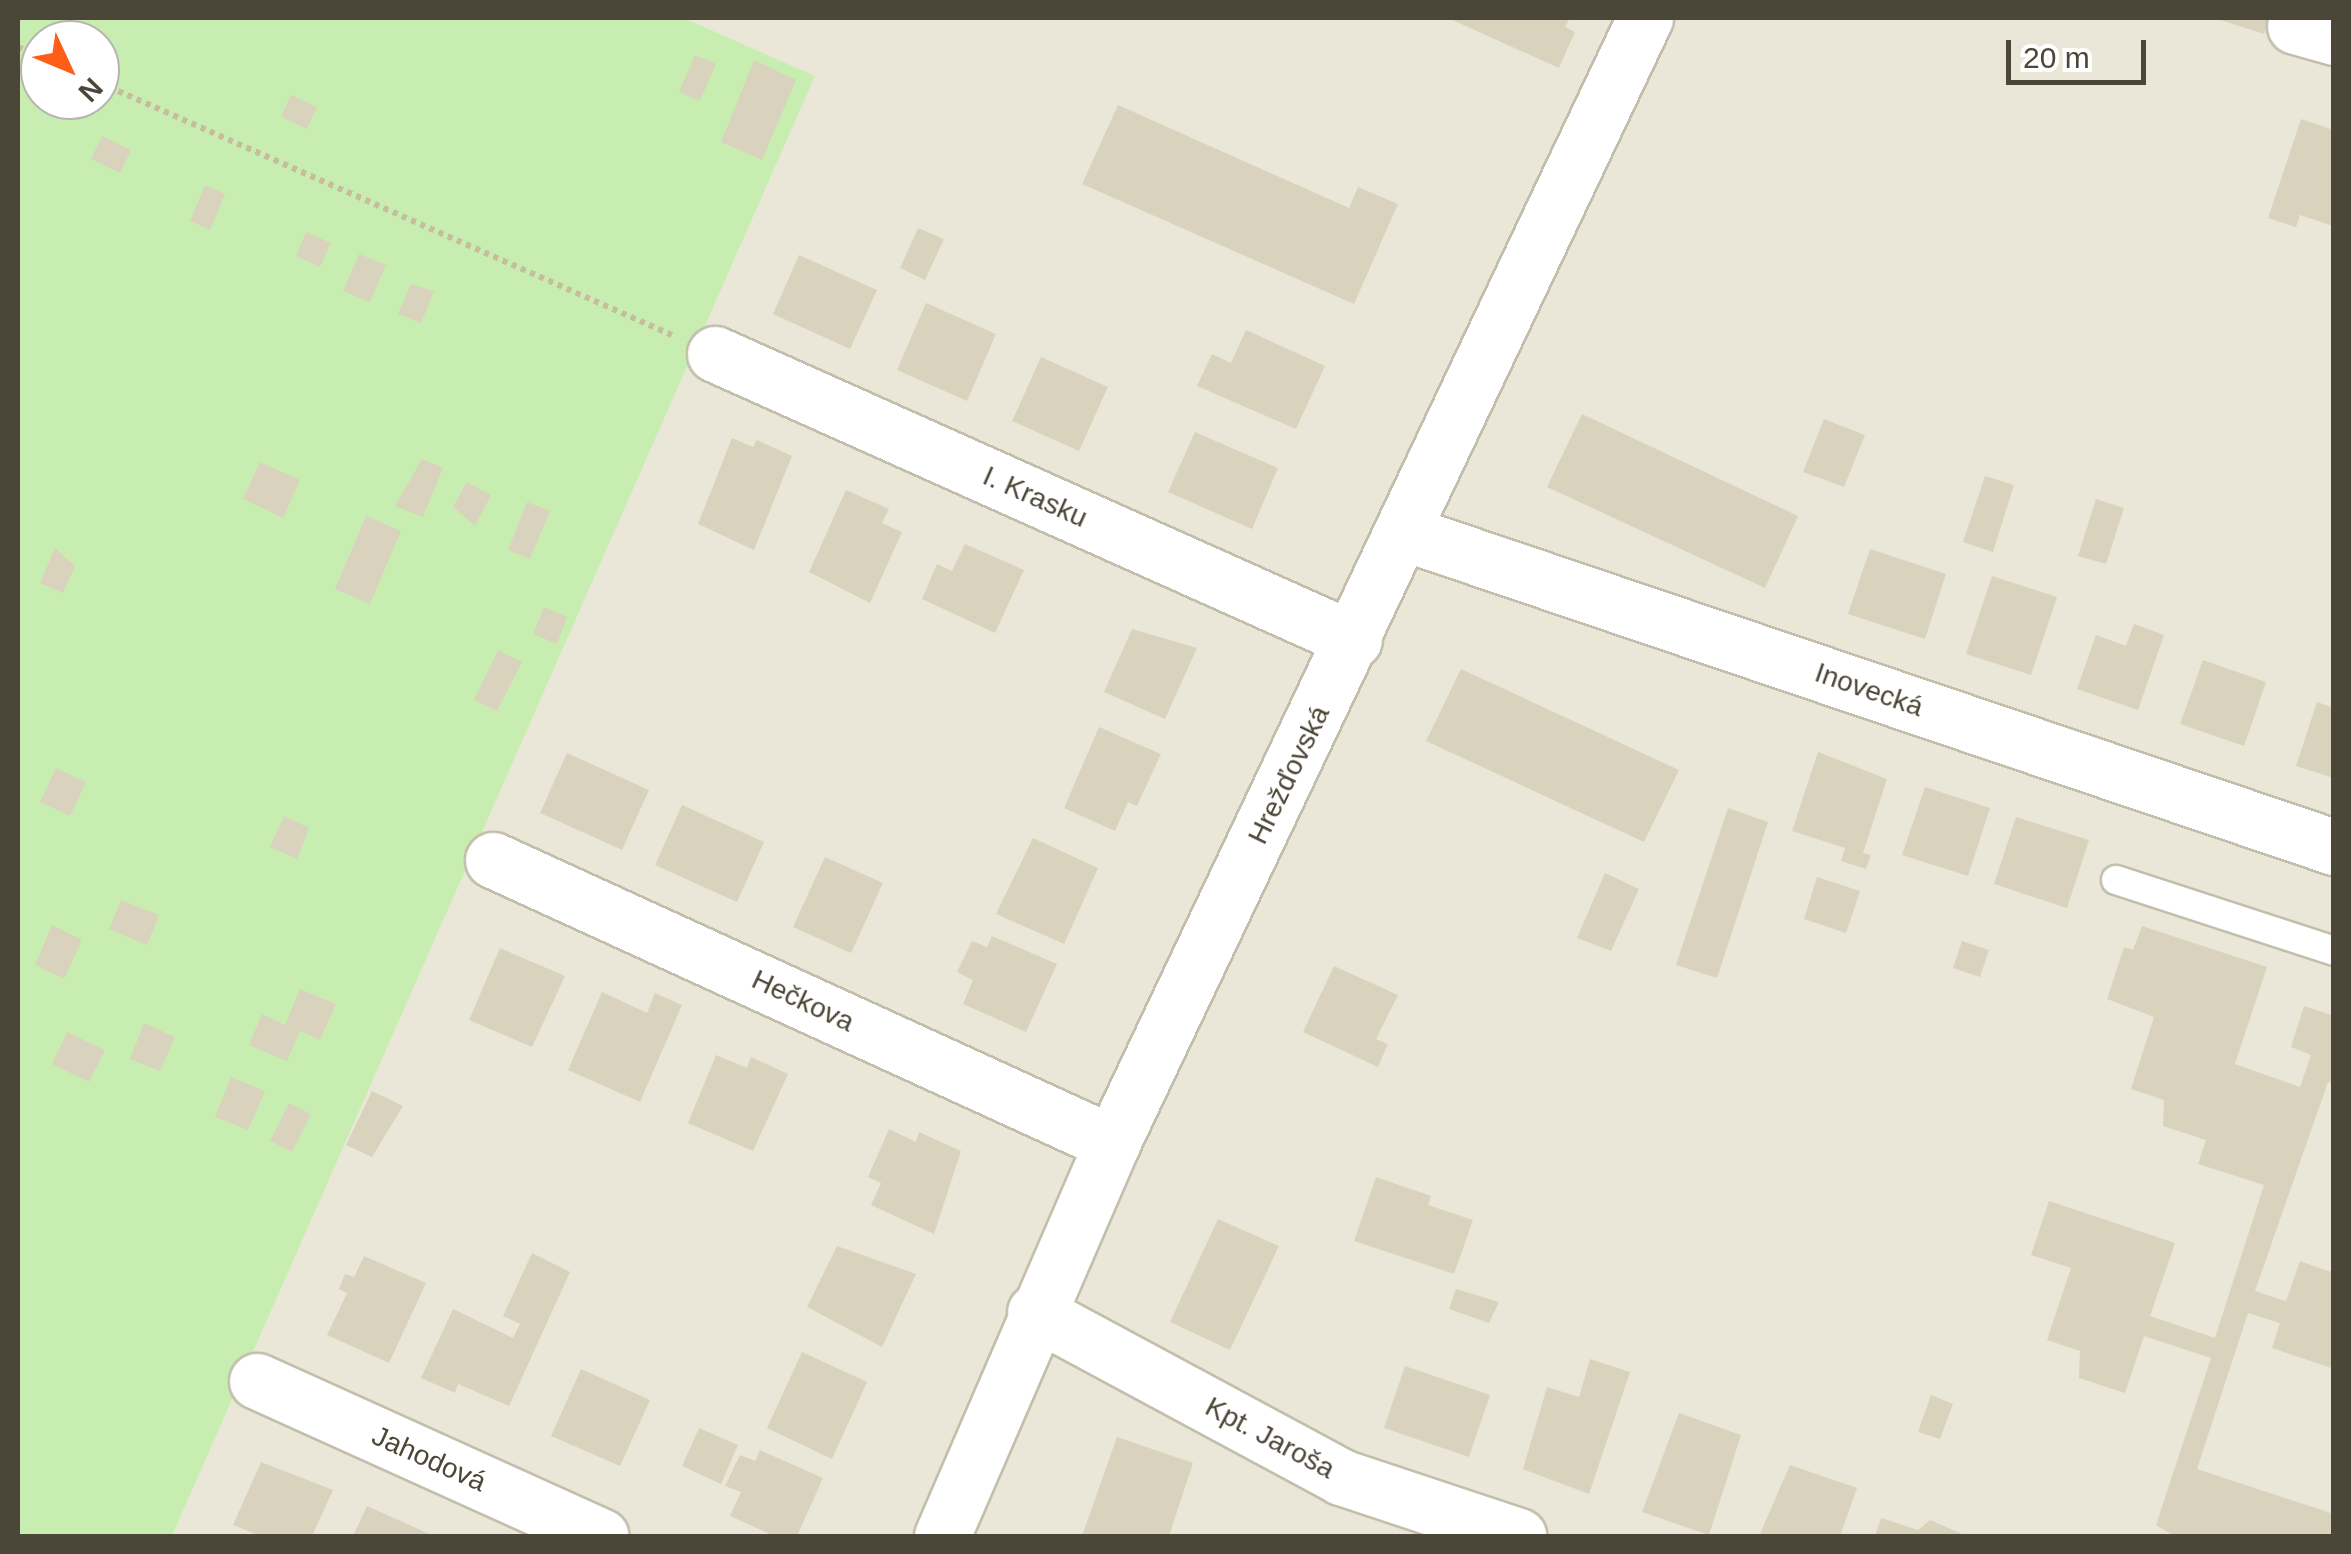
<!DOCTYPE html>
<meta charset="utf-8">
<style>
body{margin:0}
#map{position:relative;width:2351px;height:1554px;overflow:hidden;background:#f6f4ea;font-family:Helvetica,sans-serif}
div>[style]{position:absolute}
.residential>*{inset:0;background:#eae7d8}
.green>*{inset:0;background:#c8edb0}
.building>*{inset:0;background:#d9d3be}
.path>*{height:6px;margin-top:-3px;transform-origin:0;background:repeating-linear-gradient(90deg,#c6bd9c 0 5px,transparent 0 10px)}
.roads{filter:drop-shadow(2px 0 #c3beac) drop-shadow(-2px 0 #c3beac) drop-shadow(0 2px #c3beac) drop-shadow(0 -2px #c3beac)}
.service>*{height:28px;margin:-14px;padding:0 14px;transform-origin:14px;border-radius:14px;background:#fff}
.minor>*{height:55px;margin:-27.5px;padding:0 27.5px;transform-origin:27.5px;border-radius:27.5px;background:#fff}
.tertiary>*{height:55px;margin:-27.5px;padding:0 27.5px;transform-origin:27.5px;border-radius:27.5px;background:#fff}
span{translate:-50% -50%;white-space:nowrap;text-align:center;line-height:1.15;-webkit-text-stroke:8px #fff;paint-order:stroke}
.street-label{font-size:28px;color:#4b4637}
.frame{position:absolute;inset:0;border:20px solid #4b4637;pointer-events:none}
.north{position:absolute;left:20px;top:20px;width:100px;height:100px;box-sizing:border-box;background:#fff;border:2px solid #b7b5af;border-radius:50%;rotate:134deg;font-size:28px;font-weight:700;line-height:40px;text-align:center;color:#4b4637}
.north::after{content:'';display:block;margin:auto;width:35px;height:45px;background:#ff5e18;clip-path:polygon(50% 0,100% 100%,50% 72%,0 100%)}
.scale{position:absolute;left:2006px;top:40px;width:140px;height:45px;box-sizing:border-box;border:5px solid #4b4637;border-top:0;padding-left:12px;font-size:30px;line-height:35px;white-space:nowrap;color:#4b4637;-webkit-text-stroke:8px #fff;paint-order:stroke}
</style>
<div id="map">
<div class="residential">
<i style="clip-path:polygon(684px 18px,2333px 18px,2333px 1536px,172px 1536px,814px 77px)"></i>
</div>
<div class="green">
<i style="clip-path:polygon(evenodd,18px 18px,684px 18px,815px 76px,172px 1536px,18px 1536px,18px 18px,40px 40px,100px 40px,100px 100px,40px 100px,40px 40px)"></i>
</div>
<div class="building">
<i style="clip-path:polygon(1448px 18px,1570px 18px,1565px 27px,1575px 32px,1559px 68px)"></i>
<i style="clip-path:polygon(2214px 18px,2269px 18px,2264px 34px)"></i>
<i style="clip-path:polygon(695px 55px,716px 64px,700px 101px,679px 92px)"></i>
<i style="clip-path:polygon(754px 60px,796px 80px,762px 160px,721px 142px)"></i>
<i style="clip-path:polygon(291px 95px,317px 107px,307px 129px,281px 117px)"></i>
<i style="clip-path:polygon(1118px 105px,1349px 208px,1358px 187px,1398px 204px,1354px 304px,1082px 184px)"></i>
<i style="clip-path:polygon(2301px 119px,2334px 130px,2334px 239px,2333px 226px,2300px 215px,2296px 227px,2268px 218px)"></i>
<i style="clip-path:polygon(102px 136px,131px 150px,120px 173px,91px 159px)"></i>
<i style="clip-path:polygon(205px 185px,225px 194px,210px 230px,190px 221px)"></i>
<i style="clip-path:polygon(918px 228px,944px 239px,925px 280px,900px 268px)"></i>
<i style="clip-path:polygon(306px 232px,331px 243px,320px 267px,296px 256px)"></i>
<i style="clip-path:polygon(359px 254px,386px 265px,370px 302px,343px 291px)"></i>
<i style="clip-path:polygon(799px 255px,877px 290px,850px 349px,773px 314px)"></i>
<i style="clip-path:polygon(411px 284px,434px 291px,421px 323px,398px 314px)"></i>
<i style="clip-path:polygon(926px 303px,996px 334px,967px 401px,897px 370px)"></i>
<i style="clip-path:polygon(1246px 330px,1325px 366px,1296px 429px,1197px 386px,1212px 354px,1231px 363px)"></i>
<i style="clip-path:polygon(1041px 357px,1108px 387px,1079px 451px,1012px 421px)"></i>
<i style="clip-path:polygon(1582px 414px,1798px 516px,1765px 588px,1547px 487px)"></i>
<i style="clip-path:polygon(1824px 419px,1865px 435px,1844px 487px,1803px 472px)"></i>
<i style="clip-path:polygon(1195px 432px,1278px 468px,1252px 529px,1168px 492px)"></i>
<i style="clip-path:polygon(732px 438px,753px 447px,757px 440px,792px 456px,754px 550px,698px 524px)"></i>
<i style="clip-path:polygon(422px 459px,443px 468px,423px 517px,395px 506px)"></i>
<i style="clip-path:polygon(260px 462px,300px 480px,283px 518px,243px 499px)"></i>
<i style="clip-path:polygon(1985px 476px,2014px 485px,1993px 552px,1963px 542px)"></i>
<i style="clip-path:polygon(467px 482px,491px 495px,475px 526px,453px 507px)"></i>
<i style="clip-path:polygon(846px 490px,889px 509px,882px 523px,902px 532px,870px 603px,809px 572px)"></i>
<i style="clip-path:polygon(2096px 499px,2124px 508px,2106px 564px,2078px 556px)"></i>
<i style="clip-path:polygon(527px 502px,550px 511px,530px 559px,508px 550px)"></i>
<i style="clip-path:polygon(366px 516px,401px 531px,370px 604px,335px 589px)"></i>
<i style="clip-path:polygon(965px 544px,1024px 570px,995px 633px,922px 599px,937px 564px,952px 571px)"></i>
<i style="clip-path:polygon(55px 548px,75px 566px,63px 593px,40px 583px)"></i>
<i style="clip-path:polygon(1870px 549px,1946px 574px,1925px 639px,1848px 614px)"></i>
<i style="clip-path:polygon(1992px 576px,2057px 597px,2031px 675px,1966px 654px)"></i>
<i style="clip-path:polygon(544px 607px,567px 617px,557px 644px,533px 634px)"></i>
<i style="clip-path:polygon(2134px 624px,2164px 635px,2138px 710px,2077px 689px,2096px 635px,2126px 646px)"></i>
<i style="clip-path:polygon(1132px 629px,1197px 648px,1165px 719px,1104px 692px)"></i>
<i style="clip-path:polygon(498px 650px,522px 662px,497px 711px,474px 700px)"></i>
<i style="clip-path:polygon(2203px 660px,2266px 682px,2244px 746px,2180px 724px)"></i>
<i style="clip-path:polygon(1461px 669px,1679px 770px,1644px 842px,1426px 741px)"></i>
<i style="clip-path:polygon(2317px 702px,2334px 708px,2334px 778px,2296px 766px)"></i>
<i style="clip-path:polygon(1099px 727px,1161px 754px,1137px 806px,1128px 802px,1115px 831px,1064px 808px)"></i>
<i style="clip-path:polygon(1818px 752px,1887px 779px,1863px 853px,1871px 855px,1866px 869px,1841px 861px,1845px 848px,1792px 831px)"></i>
<i style="clip-path:polygon(567px 753px,649px 790px,622px 850px,540px 813px)"></i>
<i style="clip-path:polygon(56px 768px,86px 782px,70px 816px,40px 802px)"></i>
<i style="clip-path:polygon(1925px 787px,1990px 808px,1968px 876px,1902px 855px)"></i>
<i style="clip-path:polygon(682px 805px,764px 842px,737px 902px,655px 865px)"></i>
<i style="clip-path:polygon(1728px 808px,1768px 822px,1717px 978px,1676px 965px)"></i>
<i style="clip-path:polygon(284px 816px,309px 828px,297px 859px,270px 847px)"></i>
<i style="clip-path:polygon(2016px 817px,2089px 840px,2067px 908px,1994px 884px)"></i>
<i style="clip-path:polygon(1033px 838px,1098px 868px,1064px 944px,996px 914px)"></i>
<i style="clip-path:polygon(825px 857px,883px 883px,851px 953px,793px 927px)"></i>
<i style="clip-path:polygon(1605px 873px,1639px 889px,1611px 951px,1577px 938px)"></i>
<i style="clip-path:polygon(1817px 877px,1860px 891px,1846px 933px,1804px 919px)"></i>
<i style="clip-path:polygon(121px 900px,159px 915px,147px 945px,109px 929px)"></i>
<i style="clip-path:polygon(52px 925px,82px 940px,64px 979px,35px 965px)"></i>
<i style="clip-path:polygon(2142px 926px,2267px 967px,2235px 1064px,2300px 1087px,2311px 1055px,2291px 1047px,2304px 1006px,2334px 1016px,2334px 1083px,2328px 1082px,2255px 1291px,2286px 1301px,2300px 1261px,2334px 1273px,2334px 1369px,2272px 1348px,2280px 1323px,2248px 1313px,2197px 1469px,2334px 1514px,2334px 1536px,2174px 1536px,2156px 1525px,2211px 1358px,2144px 1336px,2125px 1393px,2079px 1378px,2080px 1351px,2047px 1340px,2071px 1268px,2031px 1255px,2049px 1201px,2175px 1243px,2150px 1316px,2215px 1338px,2264px 1185px,2198px 1164px,2206px 1140px,2163px 1126px,2164px 1100px,2131px 1089px,2154px 1017px,2107px 999px,2124px 947px,2133px 950px)"></i>
<i style="clip-path:polygon(992px 936px,1057px 964px,1026px 1032px,963px 1004px,973px 980px,957px 972px,972px 941px,987px 947px)"></i>
<i style="clip-path:polygon(1962px 941px,1989px 950px,1980px 977px,1953px 968px)"></i>
<i style="clip-path:polygon(500px 948px,565px 976px,532px 1047px,469px 1020px)"></i>
<i style="clip-path:polygon(1334px 966px,1398px 995px,1376px 1039px,1388px 1044px,1378px 1067px,1303px 1032px)"></i>
<i style="clip-path:polygon(300px 989px,336px 1004px,320px 1040px,300px 1031px,287px 1061px,249px 1045px,262px 1014px,285px 1025px)"></i>
<i style="clip-path:polygon(602px 992px,647px 1013px,655px 993px,682px 1005px,640px 1102px,568px 1070px)"></i>
<i style="clip-path:polygon(144px 1023px,175px 1037px,160px 1071px,130px 1059px)"></i>
<i style="clip-path:polygon(67px 1032px,105px 1050px,89px 1082px,52px 1064px)"></i>
<i style="clip-path:polygon(716px 1055px,747px 1068px,751px 1057px,788px 1074px,753px 1151px,688px 1123px)"></i>
<i style="clip-path:polygon(231px 1077px,265px 1091px,248px 1130px,215px 1117px)"></i>
<i style="clip-path:polygon(372px 1091px,403px 1106px,372px 1157px,346px 1145px)"></i>
<i style="clip-path:polygon(289px 1103px,311px 1114px,292px 1152px,270px 1141px)"></i>
<i style="clip-path:polygon(889px 1129px,916px 1142px,919px 1132px,961px 1151px,934px 1234px,871px 1205px,881px 1183px,868px 1177px)"></i>
<i style="clip-path:polygon(1376px 1177px,1431px 1196px,1428px 1205px,1473px 1220px,1454px 1274px,1354px 1241px)"></i>
<i style="clip-path:polygon(1218px 1219px,1279px 1246px,1230px 1350px,1170px 1322px)"></i>
<i style="clip-path:polygon(837px 1246px,916px 1274px,882px 1347px,807px 1307px)"></i>
<i style="clip-path:polygon(532px 1253px,570px 1272px,509px 1406px,458px 1384px,455px 1393px,421px 1378px,453px 1309px,513px 1338px,520px 1324px,503px 1316px)"></i>
<i style="clip-path:polygon(364px 1256px,426px 1283px,389px 1363px,327px 1335px,347px 1293px,339px 1289px,345px 1274px,354px 1277px)"></i>
<i style="clip-path:polygon(1456px 1289px,1499px 1302px,1489px 1323px,1449px 1309px)"></i>
<i style="clip-path:polygon(802px 1352px,867px 1382px,832px 1459px,767px 1428px)"></i>
<i style="clip-path:polygon(1590px 1359px,1630px 1372px,1589px 1494px,1523px 1469px,1547px 1387px,1579px 1397px)"></i>
<i style="clip-path:polygon(1405px 1366px,1490px 1395px,1469px 1457px,1384px 1428px)"></i>
<i style="clip-path:polygon(581px 1369px,650px 1400px,620px 1466px,551px 1436px)"></i>
<i style="clip-path:polygon(1931px 1395px,1953px 1404px,1940px 1439px,1918px 1432px)"></i>
<i style="clip-path:polygon(1679px 1413px,1741px 1435px,1709px 1535px,1642px 1512px)"></i>
<i style="clip-path:polygon(699px 1428px,738px 1445px,721px 1484px,682px 1466px)"></i>
<i style="clip-path:polygon(1117px 1437px,1193px 1463px,1169px 1536px,1082px 1536px)"></i>
<i style="clip-path:polygon(760px 1450px,823px 1478px,797px 1536px,774px 1536px,730px 1516px,741px 1492px,725px 1486px,740px 1455px,755px 1461px)"></i>
<i style="clip-path:polygon(261px 1462px,333px 1490px,312px 1536px,260px 1536px,233px 1525px)"></i>
<i style="clip-path:polygon(1790px 1465px,1857px 1488px,1840px 1536px,1759px 1536px)"></i>
<i style="clip-path:polygon(367px 1506px,434px 1536px,353px 1536px)"></i>
<i style="clip-path:polygon(1881px 1518px,1918px 1530px,1930px 1520px,1967px 1536px,1875px 1536px)"></i>
</div>
<div class="path">
<i style="left:18px;top:47px;width:24px;rotate:24deg"></i>
<i style="left:100px;top:83px;width:625px;rotate:23.78deg"></i>
</div>
<div class="roads">
<div class="service">
<i style="left:2116px;top:880px;width:229px;rotate:18deg"></i>
</div>
<div class="minor">
<i style="left:2295px;top:26px;width:41px;rotate:15.8deg"></i>
<i style="left:715px;top:354px;width:700px;rotate:24.11deg"></i>
<i style="left:1405px;top:533px;width:981px;rotate:18.68deg"></i>
<i style="left:493px;top:860px;width:681px;rotate:24.57deg"></i>
<i style="left:1035px;top:1312px;width:348px;rotate:28.3deg"></i>
<i style="left:1341px;top:1477px;width:187px;rotate:18.4deg"></i>
<i style="left:257px;top:1381px;width:377px;rotate:24.3deg"></i>
</div>
<div class="tertiary">
<i style="left:942px;top:1536px;width:428px;rotate:-66.6deg"></i>
<i style="left:1112px;top:1143px;width:1245px;rotate:-64.65deg"></i>
</div>
</div>
<div class="street-label">
<span style="left:1035px;top:497px;rotate:24deg">I. Krasku</span>
<span style="left:1869px;top:690px;rotate:19deg">Inovecká</span>
<span style="left:1289px;top:775px;rotate:-64deg">Hrežďovská</span>
<span style="left:803px;top:1001px;rotate:25deg">Hečkova</span>
<span style="left:1270px;top:1438px;rotate:28deg">Kpt. Jaroša</span>
<span style="left:429px;top:1459px;rotate:24deg">Jahodová</span>
</div>
<div class="frame"></div>
<div class="north">N</div>
<div class="scale">20 m</div>
</div>
